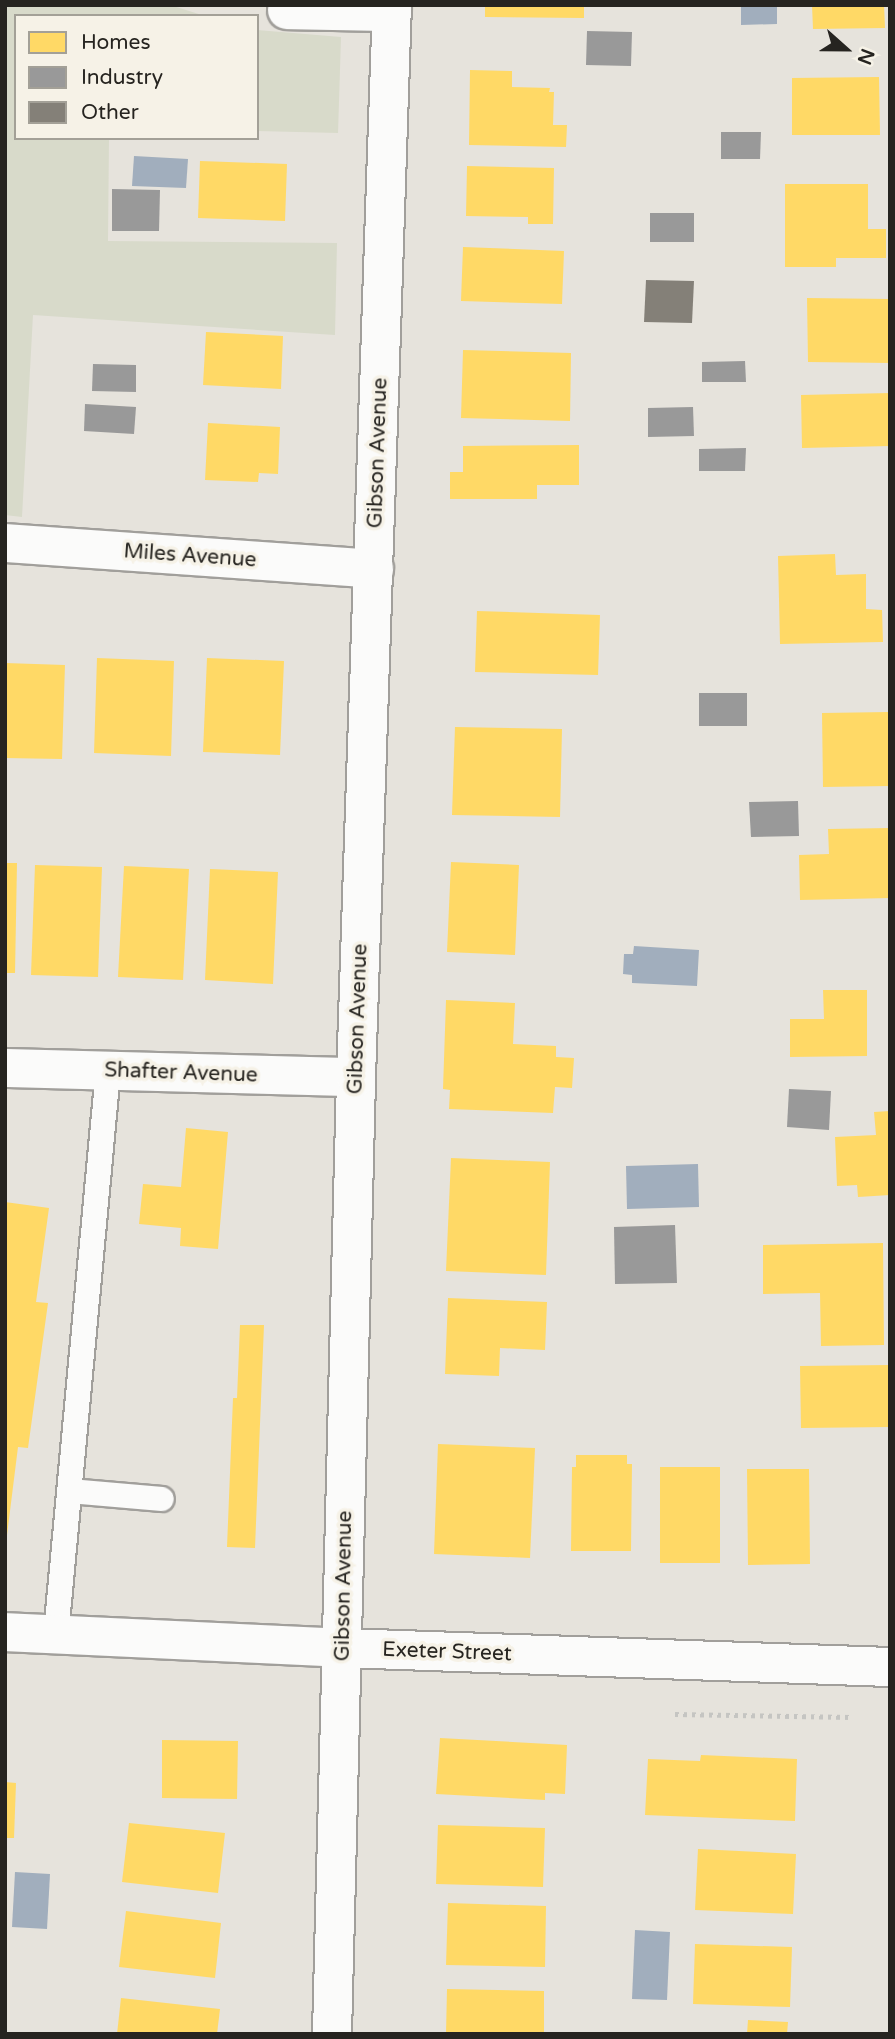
<!DOCTYPE html>
<style>
body{margin:0}
#map{position:relative;width:895px;height:2039px;overflow:hidden;background:#e6e3dc;font-family:"Varela Round",sans-serif}
div>[style]{position:absolute}
.green>*{inset:0;background:#d8daca}
.water>*{inset:0;background:#a1aebd}
.homes>*{inset:0;background:#ffd966}
.industry>*{inset:0;background:#999}
.building>*{inset:0;background:#848078}
.path>*{height:4.5px;margin-top:-2.25px;transform-origin:0;background:repeating-linear-gradient(90deg,#c5c5c2 0 3.5px,transparent 0 8.5px)}
.roads{filter:drop-shadow(2px 0 #a19f9b) drop-shadow(-2px 0 #a19f9b) drop-shadow(0 2px #a19f9b) drop-shadow(0 -2px #a19f9b)}
.service>*{height:24px;margin:-12px;padding:0 12px;transform-origin:12px;border-radius:12px;background:#fbfbfa}
.minor>*{height:38px;margin:-19px;padding:0 19px;transform-origin:19px;border-radius:19px;background:#fbfbfa}
span{translate:-50% -50%;white-space:nowrap;text-align:center;line-height:1.15;-webkit-text-stroke:7px #f6f2e7;paint-order:stroke}
.street-label{font-size:21px;color:#262420}
.frame{position:absolute;inset:0;border:7px solid #262420;pointer-events:none}
.legend{position:absolute;left:14px;top:14px;width:245px;height:126px;box-sizing:border-box;background:#f6f2e7;border:2px solid #a3a097;margin:0;padding:9px 12px;list-style:none;font-size:21px;color:#262420}
.legend li{display:flex;align-items:center;gap:14px;height:35px}
.legend b{width:35px;border:2px solid #a3a097}
.north{position:absolute;left:811px;top:14px;width:70px;height:70px;-webkit-text-stroke:5px #f6f2e7;paint-order:stroke;rotate:111deg;font-size:19px;font-weight:700;line-height:28px;text-align:center;color:#262420}
.north::after{content:'';display:block;margin:auto;width:24px;height:32px;background:#262420;clip-path:polygon(50% 0,100% 100%,50% 72%,0 100%)}
</style>
<div id="map">
<div class="green">
<i style="clip-path:polygon(5px 5px,170px 5px,205px 16px,16px 16px,16px 138px,109px 138px,108px 241px,337px 243px,335px 335px,33px 315px,22px 517px,5px 515px)"></i>
<i style="clip-path:polygon(257px 30px,341px 37px,338px 133px,257px 131px)"></i>
</div>
<div class="water">
<i style="clip-path:polygon(741px 5px,777px 5px,777px 24px,741px 25px)"></i>
<i style="clip-path:polygon(134px 156px,188px 159px,186px 188px,132px 186px)"></i>
<i style="clip-path:polygon(634px 946px,699px 950px,697px 986px,632px 983px,632px 975px,623px 974px,624px 954px,633px 954px)"></i>
<i style="clip-path:polygon(698px 1164px,699px 1207px,627px 1209px,626px 1166px)"></i>
<i style="clip-path:polygon(15px 1872px,50px 1874px,47px 1929px,12px 1927px)"></i>
<i style="clip-path:polygon(635px 1930px,670px 1932px,667px 2000px,632px 1999px)"></i>
</div>
<div class="homes">
<i style="clip-path:polygon(485px 5px,584px 5px,584px 18px,485px 17px)"></i>
<i style="clip-path:polygon(812px 5px,884px 5px,885px 28px,813px 29px)"></i>
<i style="clip-path:polygon(470px 70px,512px 71px,512px 87px,550px 88px,549px 92px,554px 92px,553px 125px,567px 125px,566px 147px,469px 145px)"></i>
<i style="clip-path:polygon(879px 77px,880px 135px,792px 135px,792px 78px)"></i>
<i style="clip-path:polygon(200px 161px,287px 164px,285px 221px,198px 218px)"></i>
<i style="clip-path:polygon(467px 166px,554px 168px,553px 224px,528px 224px,528px 217px,466px 216px)"></i>
<i style="clip-path:polygon(785px 184px,868px 184px,868px 229px,886px 229px,886px 258px,836px 258px,836px 267px,785px 267px)"></i>
<i style="clip-path:polygon(463px 247px,564px 251px,562px 304px,461px 301px)"></i>
<i style="clip-path:polygon(807px 298px,890px 299px,890px 363px,808px 362px)"></i>
<i style="clip-path:polygon(206px 332px,283px 336px,281px 389px,203px 385px)"></i>
<i style="clip-path:polygon(463px 350px,571px 353px,570px 421px,461px 418px)"></i>
<i style="clip-path:polygon(890px 393px,890px 446px,802px 448px,801px 395px)"></i>
<i style="clip-path:polygon(208px 423px,280px 427px,278px 474px,259px 473px,258px 482px,205px 480px)"></i>
<i style="clip-path:polygon(579px 445px,579px 485px,537px 485px,537px 499px,450px 499px,450px 472px,463px 472px,463px 446px)"></i>
<i style="clip-path:polygon(835px 554px,836px 575px,866px 574px,866px 609px,882px 610px,883px 642px,780px 644px,778px 556px)"></i>
<i style="clip-path:polygon(477px 611px,600px 615px,598px 675px,475px 672px)"></i>
<i style="clip-path:polygon(97px 658px,174px 661px,171px 756px,94px 753px)"></i>
<i style="clip-path:polygon(207px 658px,284px 661px,280px 755px,203px 752px)"></i>
<i style="clip-path:polygon(5px 663px,65px 665px,62px 759px,5px 758px)"></i>
<i style="clip-path:polygon(889px 712px,889px 786px,823px 787px,822px 713px)"></i>
<i style="clip-path:polygon(455px 727px,562px 729px,560px 817px,452px 815px)"></i>
<i style="clip-path:polygon(890px 828px,890px 898px,800px 900px,799px 855px,829px 854px,828px 829px)"></i>
<i style="clip-path:polygon(451px 862px,519px 865px,515px 955px,447px 952px)"></i>
<i style="clip-path:polygon(5px 863px,17px 863px,15px 973px,5px 973px)"></i>
<i style="clip-path:polygon(35px 865px,102px 867px,98px 977px,31px 975px)"></i>
<i style="clip-path:polygon(124px 866px,189px 869px,183px 980px,118px 977px)"></i>
<i style="clip-path:polygon(210px 869px,278px 872px,273px 984px,205px 980px)"></i>
<i style="clip-path:polygon(823px 990px,867px 990px,867px 1056px,790px 1057px,790px 1019px,824px 1019px)"></i>
<i style="clip-path:polygon(446px 1000px,515px 1003px,513px 1044px,556px 1046px,556px 1057px,574px 1058px,572px 1088px,555px 1087px,553px 1113px,449px 1109px,450px 1090px,443px 1089px)"></i>
<i style="clip-path:polygon(890px 1111px,890px 1195px,858px 1197px,857px 1185px,837px 1186px,835px 1137px,876px 1135px,874px 1112px)"></i>
<i style="clip-path:polygon(186px 1128px,228px 1132px,218px 1249px,180px 1246px,181px 1228px,139px 1224px,143px 1184px,181px 1187px)"></i>
<i style="clip-path:polygon(451px 1158px,550px 1162px,546px 1275px,446px 1271px)"></i>
<i style="clip-path:polygon(5px 1202px,49px 1208px,36px 1302px,48px 1303px,28px 1448px,18px 1447px,7px 1535px)"></i>
<i style="clip-path:polygon(883px 1243px,884px 1345px,821px 1346px,820px 1293px,763px 1294px,763px 1245px)"></i>
<i style="clip-path:polygon(448px 1298px,547px 1302px,545px 1350px,500px 1348px,499px 1376px,445px 1374px)"></i>
<i style="clip-path:polygon(240px 1325px,264px 1325px,255px 1548px,227px 1547px,233px 1398px,237px 1398px)"></i>
<i style="clip-path:polygon(890px 1365px,890px 1427px,801px 1428px,800px 1366px)"></i>
<i style="clip-path:polygon(438px 1444px,535px 1448px,530px 1558px,434px 1554px)"></i>
<i style="clip-path:polygon(576px 1455px,627px 1455px,627px 1464px,632px 1464px,631px 1551px,571px 1551px,572px 1467px,576px 1467px)"></i>
<i style="clip-path:polygon(660px 1467px,720px 1467px,720px 1563px,660px 1563px)"></i>
<i style="clip-path:polygon(747px 1469px,809px 1469px,810px 1564px,748px 1565px)"></i>
<i style="clip-path:polygon(440px 1738px,567px 1745px,565px 1794px,545px 1793px,545px 1800px,436px 1794px)"></i>
<i style="clip-path:polygon(162px 1740px,238px 1741px,237px 1799px,162px 1798px)"></i>
<i style="clip-path:polygon(701px 1755px,797px 1759px,795px 1821px,645px 1815px,648px 1759px,700px 1761px)"></i>
<i style="clip-path:polygon(5px 1782px,16px 1783px,14px 1838px,5px 1838px)"></i>
<i style="clip-path:polygon(129px 1823px,225px 1833px,218px 1893px,122px 1882px)"></i>
<i style="clip-path:polygon(438px 1825px,545px 1828px,543px 1887px,436px 1884px)"></i>
<i style="clip-path:polygon(698px 1849px,796px 1854px,793px 1914px,695px 1910px)"></i>
<i style="clip-path:polygon(448px 1903px,546px 1906px,545px 1967px,446px 1965px)"></i>
<i style="clip-path:polygon(126px 1911px,221px 1923px,215px 1978px,119px 1967px)"></i>
<i style="clip-path:polygon(695px 1944px,792px 1947px,790px 2007px,693px 2004px)"></i>
<i style="clip-path:polygon(447px 1989px,544px 1991px,544px 2034px,446px 2034px)"></i>
<i style="clip-path:polygon(121px 1998px,220px 2009px,217px 2034px,117px 2034px)"></i>
<i style="clip-path:polygon(748px 2020px,788px 2022px,787px 2034px,747px 2034px)"></i>
</div>
<div class="industry">
<i style="clip-path:polygon(587px 31px,632px 32px,631px 66px,586px 65px)"></i>
<i style="clip-path:polygon(721px 132px,761px 132px,760px 159px,721px 159px)"></i>
<i style="clip-path:polygon(112px 189px,160px 190px,159px 231px,112px 231px)"></i>
<i style="clip-path:polygon(650px 213px,694px 213px,694px 242px,650px 242px)"></i>
<i style="clip-path:polygon(745px 361px,746px 382px,702px 382px,702px 362px)"></i>
<i style="clip-path:polygon(93px 364px,136px 365px,136px 392px,92px 391px)"></i>
<i style="clip-path:polygon(85px 404px,136px 407px,134px 434px,84px 431px)"></i>
<i style="clip-path:polygon(693px 407px,694px 436px,648px 437px,648px 408px)"></i>
<i style="clip-path:polygon(746px 448px,745px 471px,699px 471px,699px 449px)"></i>
<i style="clip-path:polygon(699px 693px,747px 693px,747px 726px,699px 726px)"></i>
<i style="clip-path:polygon(798px 801px,799px 836px,751px 837px,749px 802px)"></i>
<i style="clip-path:polygon(789px 1089px,831px 1091px,829px 1130px,787px 1127px)"></i>
<i style="clip-path:polygon(675px 1225px,677px 1283px,615px 1284px,614px 1227px)"></i>
</div>
<div class="building">
<i style="clip-path:polygon(646px 280px,694px 281px,692px 323px,644px 322px)"></i>
</div>
<div class="path">
<i style="left:675px;top:1714px;width:176px;rotate:1deg"></i>
</div>
<div class="roads">
<div class="service">
<i style="left:70px;top:1491px;width:92px;rotate:5deg"></i>
<i style="left:56px;top:1634px;width:565px;rotate:-84.72deg"></i>
</div>
<div class="minor">
<i style="left:287px;top:10px;width:105px;rotate:1.1deg"></i>
<i style="left:5px;top:543px;width:370px;rotate:4deg"></i>
<i style="left:5px;top:1068px;width:351px;rotate:1.5deg"></i>
<i style="left:5px;top:1632px;width:338px;rotate:2.7deg"></i>
<i style="left:343px;top:1648px;width:547px;rotate:1.99deg"></i>
<i style="left:332px;top:2034px;width:957px;rotate:-88.56deg"></i>
<i style="left:356px;top:1077px;width:1073px;rotate:-88.08deg"></i>
</div>
</div>
<div class="street-label">
<span style="left:378px;top:453px;rotate:-88deg">Gibson Avenue</span>
<span style="left:190px;top:556px;rotate:4deg">Miles Avenue</span>
<span style="left:358px;top:1019px;rotate:-88deg">Gibson Avenue</span>
<span style="left:181px;top:1073px;rotate:2deg">Shafter Avenue</span>
<span style="left:344px;top:1586px;rotate:-89deg">Gibson Avenue</span>
<span style="left:447px;top:1652px;rotate:2deg">Exeter Street</span>
</div>
<div class="frame"></div>
<ul class="legend">
<li><b style="height:19px;background:#ffd966"></b>Homes</li>
<li><b style="height:19px;background:#999"></b>Industry</li>
<li><b style="height:19px;background:#848078"></b>Other</li>
</ul>
<div class="north">N</div>
</div>
